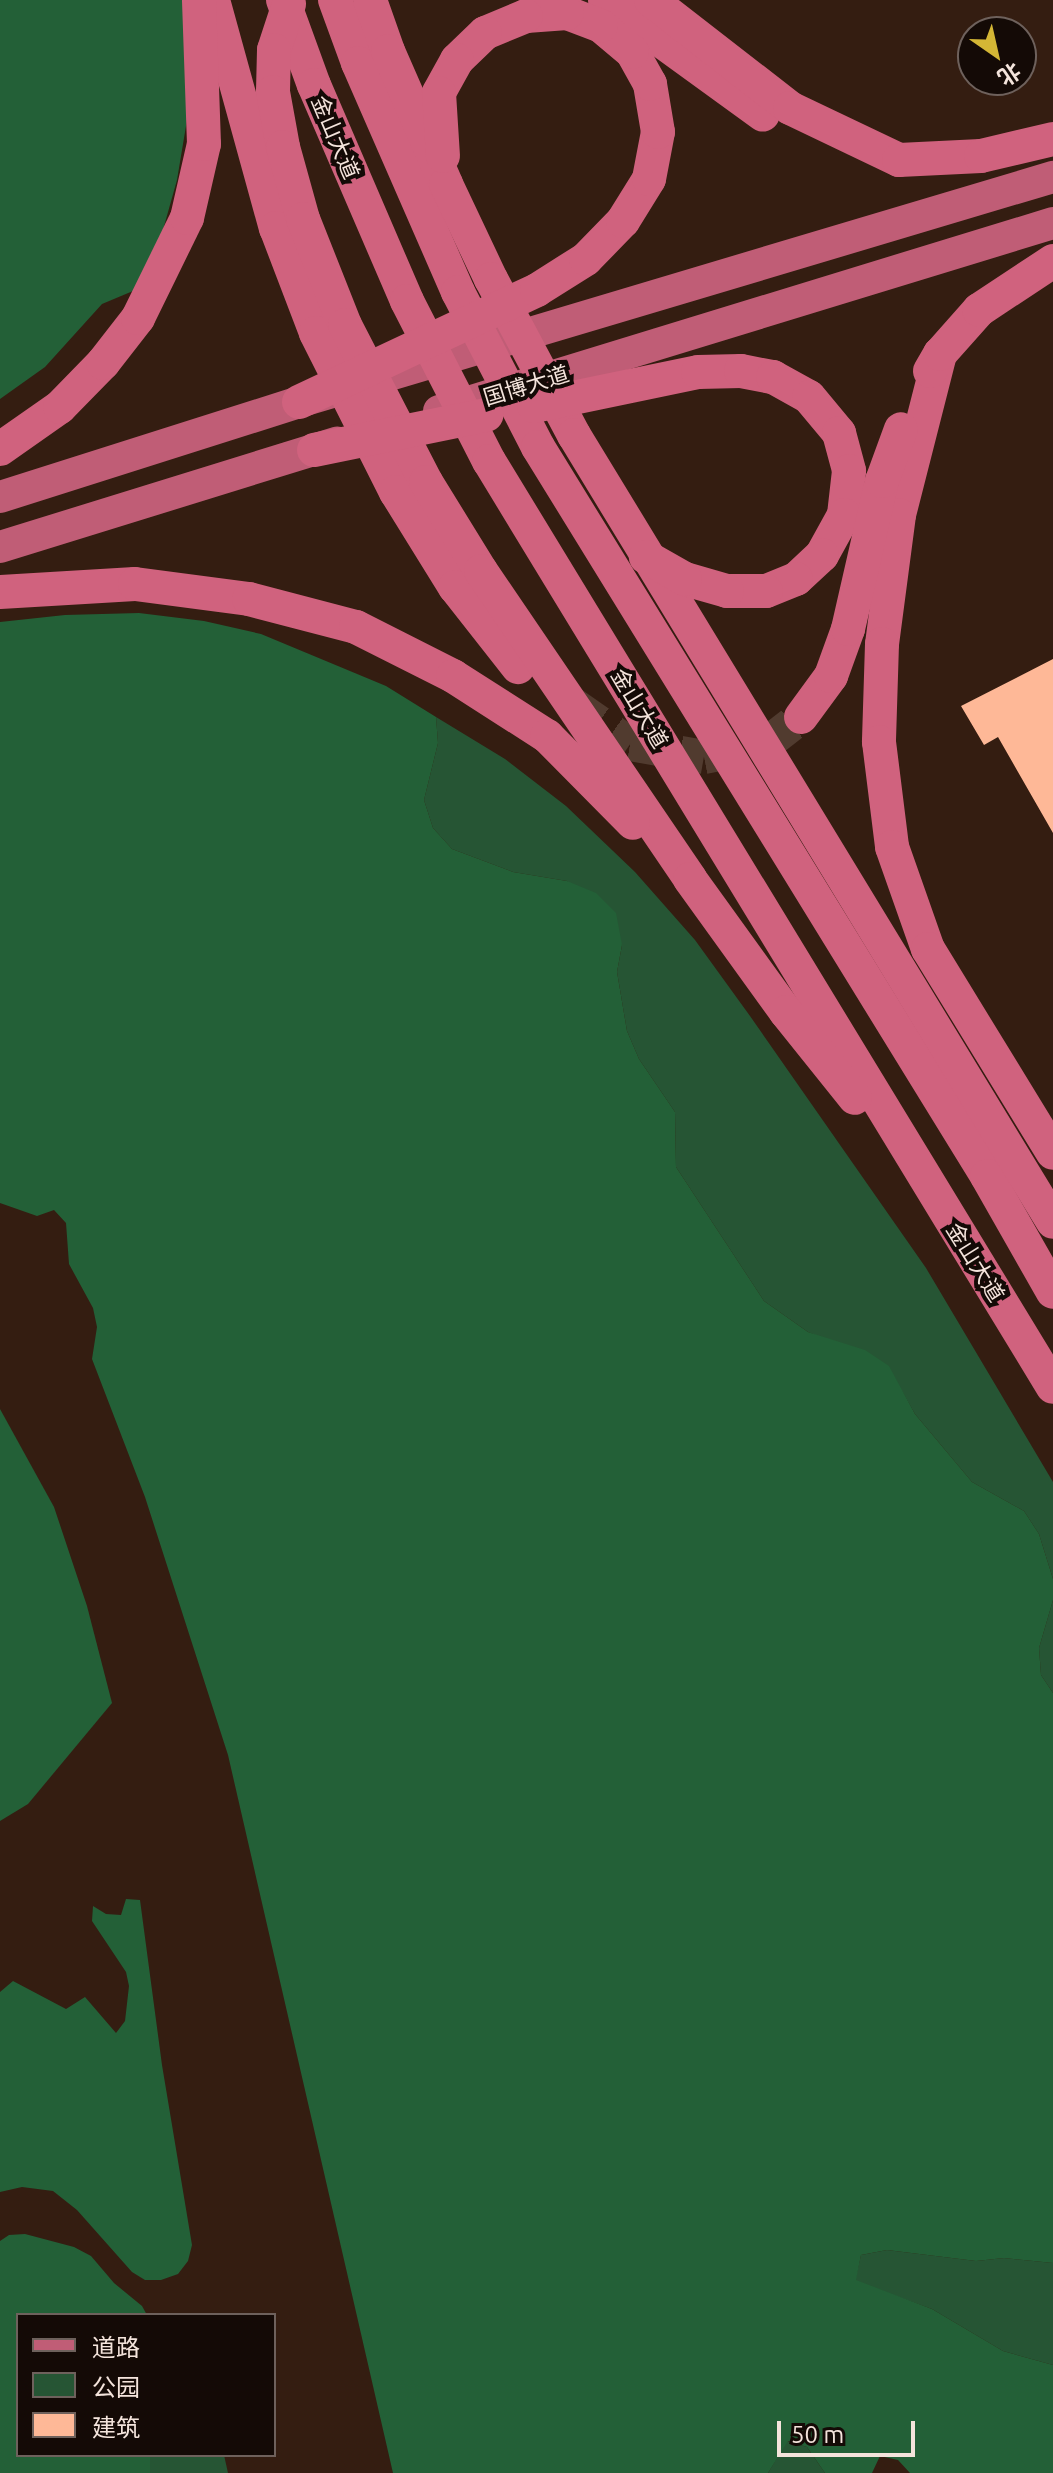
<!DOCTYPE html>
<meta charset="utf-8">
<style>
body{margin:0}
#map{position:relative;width:1053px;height:2473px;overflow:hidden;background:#341d11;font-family:Ubuntu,"Noto Sans SC",sans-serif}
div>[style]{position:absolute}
.green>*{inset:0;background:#265534}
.forest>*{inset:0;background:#236037}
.building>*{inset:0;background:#feb897}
.trunk-tunnel>*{height:34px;margin-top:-17px;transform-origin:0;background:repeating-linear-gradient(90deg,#513b2f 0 34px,transparent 0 51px)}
.primary>*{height:32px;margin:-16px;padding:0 16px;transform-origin:16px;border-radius:16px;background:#c05d76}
.trunk>*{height:34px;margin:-17px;padding:0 17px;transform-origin:17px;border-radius:17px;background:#d0627e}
span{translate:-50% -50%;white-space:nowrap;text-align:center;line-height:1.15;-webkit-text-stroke:8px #140a06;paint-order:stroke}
.street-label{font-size:22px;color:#f4e4dc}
.legend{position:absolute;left:16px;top:2313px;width:260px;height:144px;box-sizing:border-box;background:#140a06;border:2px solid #6e615c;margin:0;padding:10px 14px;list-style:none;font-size:24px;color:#f4e4dc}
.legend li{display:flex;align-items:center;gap:16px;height:40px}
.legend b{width:40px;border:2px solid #6e615c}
.north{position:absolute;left:957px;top:16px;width:80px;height:80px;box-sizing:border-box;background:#140a06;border:2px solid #6e615c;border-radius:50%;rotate:146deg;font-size:22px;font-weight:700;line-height:32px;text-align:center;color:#f4e4dc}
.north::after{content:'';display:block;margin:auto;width:28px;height:36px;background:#d4b635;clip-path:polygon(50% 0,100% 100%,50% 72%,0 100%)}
.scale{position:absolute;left:777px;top:2421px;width:138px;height:36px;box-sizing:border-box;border:4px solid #f4e4dc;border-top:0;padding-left:10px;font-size:24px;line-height:28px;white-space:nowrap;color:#f4e4dc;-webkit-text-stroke:6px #140a06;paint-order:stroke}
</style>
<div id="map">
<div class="green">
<i style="clip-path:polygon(436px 717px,505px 759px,566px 806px,635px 872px,695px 940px,750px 1016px,926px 1268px,1053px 1482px,1053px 1579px,1039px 1534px,1024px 1511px,972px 1482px,915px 1414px,902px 1391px,835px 1343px,808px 1332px,764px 1301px,676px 1167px,675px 1112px,639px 1059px,627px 1031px,617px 972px,622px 945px,567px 881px,513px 872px,452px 849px,433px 828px,424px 800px,438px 743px)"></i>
<i style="clip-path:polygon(1053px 1600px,1053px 1693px,1041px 1675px,1039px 1648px)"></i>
<i style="clip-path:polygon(887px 2250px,976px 2261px,1004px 2258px,1053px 2263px,1053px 2365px,1003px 2351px,932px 2309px,855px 2281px,861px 2255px)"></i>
<i style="clip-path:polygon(787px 2441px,807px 2447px,825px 2473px,768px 2473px)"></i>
<i style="clip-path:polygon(150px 2455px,224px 2455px,228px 2473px,150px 2473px)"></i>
</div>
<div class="forest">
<i style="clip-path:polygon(0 0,184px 0,187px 120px,177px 180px,161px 237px,133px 291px,102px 304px,45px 367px,0 399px)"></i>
<i style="clip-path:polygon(139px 613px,204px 621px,261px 634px,386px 686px,436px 717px,438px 743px,424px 800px,433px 828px,452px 849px,513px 872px,567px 881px,596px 893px,616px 913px,622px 945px,617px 972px,627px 1031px,639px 1059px,675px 1112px,676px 1167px,764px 1301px,808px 1332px,865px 1350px,889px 1366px,915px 1414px,972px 1482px,1024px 1511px,1039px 1534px,1053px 1579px,1053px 1600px,1039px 1648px,1041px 1675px,1053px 1693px,1053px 2263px,1004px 2258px,976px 2261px,887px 2250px,861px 2255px,856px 2280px,932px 2309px,1003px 2351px,1053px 2365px,1053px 2473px,910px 2473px,898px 2460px,880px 2456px,872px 2473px,825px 2473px,807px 2447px,788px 2441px,768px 2473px,393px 2473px,228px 1755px,145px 1497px,92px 1359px,97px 1327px,93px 1308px,69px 1264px,66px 1223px,54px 1210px,37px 1216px,0 1203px,0 622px,65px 615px)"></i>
<i style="clip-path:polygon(0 1409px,54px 1507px,87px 1606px,112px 1703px,28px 1804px,0 1821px)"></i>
<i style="clip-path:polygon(126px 1899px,140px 1900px,162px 2065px,192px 2245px,188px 2261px,178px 2274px,161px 2280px,145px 2280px,132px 2272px,77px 2210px,53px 2191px,22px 2187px,0 2192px,0 1992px,13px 1981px,66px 2009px,85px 1997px,116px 2033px,125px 2021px,129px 1986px,126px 1972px,92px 1921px,93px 1906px,106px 1914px,121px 1915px)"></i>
<i style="clip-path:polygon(25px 2234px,74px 2247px,91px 2256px,114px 2283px,142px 2306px,147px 2315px,18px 2315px,18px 2455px,150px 2455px,150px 2473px,0 2473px,0 2241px,9px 2235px)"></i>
</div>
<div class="building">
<i style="clip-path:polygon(1053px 659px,1053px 833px,998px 737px,984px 745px,961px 706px)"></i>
</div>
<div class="trunk-tunnel">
<i style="left:571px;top:703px;width:72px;rotate:34.8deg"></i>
<i style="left:630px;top:744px;width:75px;rotate:10deg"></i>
<i style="left:704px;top:757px;width:62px;rotate:-11.1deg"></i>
<i style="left:765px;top:745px;width:46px;rotate:-37.9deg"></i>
</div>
<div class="primary">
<i style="left:439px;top:411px;width:642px;rotate:-17.02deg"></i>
<i style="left:0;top:497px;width:314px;rotate:-17.6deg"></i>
<i style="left:299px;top:402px;width:787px;rotate:-16.62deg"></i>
<i style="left:0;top:547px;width:353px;rotate:-17.2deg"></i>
</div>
<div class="trunk">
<i style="left:213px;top:0;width:237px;rotate:74.6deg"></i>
<i style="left:276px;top:228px;width:112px;rotate:69.1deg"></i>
<i style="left:316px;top:333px;width:178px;rotate:63.3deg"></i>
<i style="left:396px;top:492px;width:112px;rotate:58.2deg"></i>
<i style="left:455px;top:587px;width:102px;rotate:51.8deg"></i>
<i style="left:283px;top:0;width:90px;rotate:70deg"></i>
<i style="left:314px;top:85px;width:235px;rotate:66.7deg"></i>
<i style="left:407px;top:301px;width:180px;rotate:62.9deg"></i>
<i style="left:489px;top:461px;width:1084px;rotate:58.66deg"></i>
<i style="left:335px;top:0;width:67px;rotate:69.9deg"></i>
<i style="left:358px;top:63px;width:250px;rotate:66.4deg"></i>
<i style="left:458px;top:292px;width:174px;rotate:62.7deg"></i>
<i style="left:538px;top:447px;width:856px;rotate:58.37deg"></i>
<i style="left:987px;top:1176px;width:133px;rotate:60.4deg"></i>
<i style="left:370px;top:0;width:54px;rotate:70.6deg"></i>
<i style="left:388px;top:51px;width:145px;rotate:66.4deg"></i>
<i style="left:446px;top:184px;width:105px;rotate:64.7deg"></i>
<i style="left:491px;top:279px;width:177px;rotate:62deg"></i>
<i style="left:574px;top:435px;width:921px;rotate:58.67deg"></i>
<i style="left:605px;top:0;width:195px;rotate:36deg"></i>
<i style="left:651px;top:0;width:176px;rotate:37.8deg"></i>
<i style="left:790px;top:108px;width:121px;rotate:25.5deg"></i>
<i style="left:899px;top:160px;width:82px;rotate:-2.8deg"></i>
<i style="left:981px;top:156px;width:74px;rotate:-13.3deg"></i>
<i style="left:289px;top:4px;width:48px;rotate:108.1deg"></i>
<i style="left:274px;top:50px;width:42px;rotate:91.4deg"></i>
<i style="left:273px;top:92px;width:56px;rotate:79.7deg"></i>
<i style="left:283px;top:147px;width:75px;rotate:74.5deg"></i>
<i style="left:303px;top:219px;width:114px;rotate:68.4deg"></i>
<i style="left:345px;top:325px;width:177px;rotate:62.7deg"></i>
<i style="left:426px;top:482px;width:105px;rotate:58.3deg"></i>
<i style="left:481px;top:571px;width:372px;rotate:55.8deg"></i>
<i style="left:690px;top:879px;width:164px;rotate:54.2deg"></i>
<i style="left:786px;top:1012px;width:110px;rotate:51.3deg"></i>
<i style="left:940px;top:354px;width:166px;rotate:104.3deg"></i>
<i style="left:899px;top:515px;width:130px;rotate:97.5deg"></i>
<i style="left:882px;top:644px;width:98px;rotate:91.8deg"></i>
<i style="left:879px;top:742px;width:106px;rotate:82.9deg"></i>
<i style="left:892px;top:847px;width:108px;rotate:70.6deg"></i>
<i style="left:928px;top:949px;width:239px;rotate:58.5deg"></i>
<i style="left:930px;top:371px;width:20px;rotate:-60deg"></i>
<i style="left:940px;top:354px;width:59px;rotate:-48.4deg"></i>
<i style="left:979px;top:310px;width:89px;rotate:-33.5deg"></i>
<i style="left:299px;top:402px;width:263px;rotate:-25.2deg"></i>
<i style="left:537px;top:290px;width:58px;rotate:-32.3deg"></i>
<i style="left:586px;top:259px;width:53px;rotate:-45.8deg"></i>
<i style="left:623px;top:221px;width:49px;rotate:-58.2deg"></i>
<i style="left:649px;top:179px;width:48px;rotate:-79.2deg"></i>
<i style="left:658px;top:132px;width:49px;rotate:-99.5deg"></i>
<i style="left:650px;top:84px;width:37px;rotate:-119deg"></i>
<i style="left:632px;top:52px;width:40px;rotate:-140deg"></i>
<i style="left:601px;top:26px;width:36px;rotate:-159deg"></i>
<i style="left:567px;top:13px;width:41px;rotate:175.8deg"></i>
<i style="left:526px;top:16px;width:44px;rotate:157.5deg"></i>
<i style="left:485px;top:33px;width:39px;rotate:136deg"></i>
<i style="left:457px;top:60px;width:38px;rotate:119deg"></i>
<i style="left:439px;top:93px;width:63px;rotate:86.4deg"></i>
<i style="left:534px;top:406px;width:167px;rotate:-11.7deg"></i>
<i style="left:698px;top:372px;width:43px;rotate:-1.3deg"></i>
<i style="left:741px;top:371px;width:33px;rotate:11deg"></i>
<i style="left:773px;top:377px;width:41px;rotate:29.1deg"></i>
<i style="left:809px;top:397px;width:47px;rotate:50.2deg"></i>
<i style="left:839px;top:433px;width:39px;rotate:75deg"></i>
<i style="left:849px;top:471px;width:44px;rotate:96.5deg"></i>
<i style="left:844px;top:515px;width:46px;rotate:118.8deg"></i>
<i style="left:822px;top:555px;width:35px;rotate:137deg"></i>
<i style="left:796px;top:579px;width:32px;rotate:158deg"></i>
<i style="left:766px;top:591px;width:39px;rotate:180deg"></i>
<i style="left:727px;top:591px;width:44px;rotate:-164.1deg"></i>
<i style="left:685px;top:579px;width:45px;rotate:-150.6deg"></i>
<i style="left:0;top:449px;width:73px;rotate:-35deg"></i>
<i style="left:60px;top:407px;width:62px;rotate:-45.7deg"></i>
<i style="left:103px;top:363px;width:57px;rotate:-52.1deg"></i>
<i style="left:138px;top:318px;width:111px;rotate:-63.9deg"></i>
<i style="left:187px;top:218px;width:76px;rotate:-77.1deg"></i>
<i style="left:204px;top:144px;width:144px;rotate:-92deg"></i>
<i style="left:314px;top:450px;width:176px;rotate:-11.5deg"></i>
<i style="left:0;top:592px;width:135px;rotate:-3.4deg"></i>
<i style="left:135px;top:584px;width:115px;rotate:7.5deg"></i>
<i style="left:249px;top:599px;width:111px;rotate:14.7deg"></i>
<i style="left:356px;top:627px;width:109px;rotate:26.8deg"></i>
<i style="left:453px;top:676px;width:112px;rotate:32.6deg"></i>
<i style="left:547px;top:736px;width:122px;rotate:45.3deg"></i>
<i style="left:801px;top:717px;width:51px;rotate:-53.8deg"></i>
<i style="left:831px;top:676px;width:50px;rotate:-70.1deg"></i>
<i style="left:848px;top:629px;width:152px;rotate:-77.1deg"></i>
<i style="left:882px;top:481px;width:55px;rotate:-69.9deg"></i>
</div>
<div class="street-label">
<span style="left:336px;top:137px;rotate:67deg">金山大道</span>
<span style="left:526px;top:385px;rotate:-17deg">国博大道</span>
<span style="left:640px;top:708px;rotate:59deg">金山大道</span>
<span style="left:976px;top:1262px;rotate:58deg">金山大道</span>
</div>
<ul class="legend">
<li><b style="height:10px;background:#c05d76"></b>道路</li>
<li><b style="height:22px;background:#265534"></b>公园</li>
<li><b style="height:22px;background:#feb897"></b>建筑</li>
</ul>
<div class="north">北</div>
<div class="scale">50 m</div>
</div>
